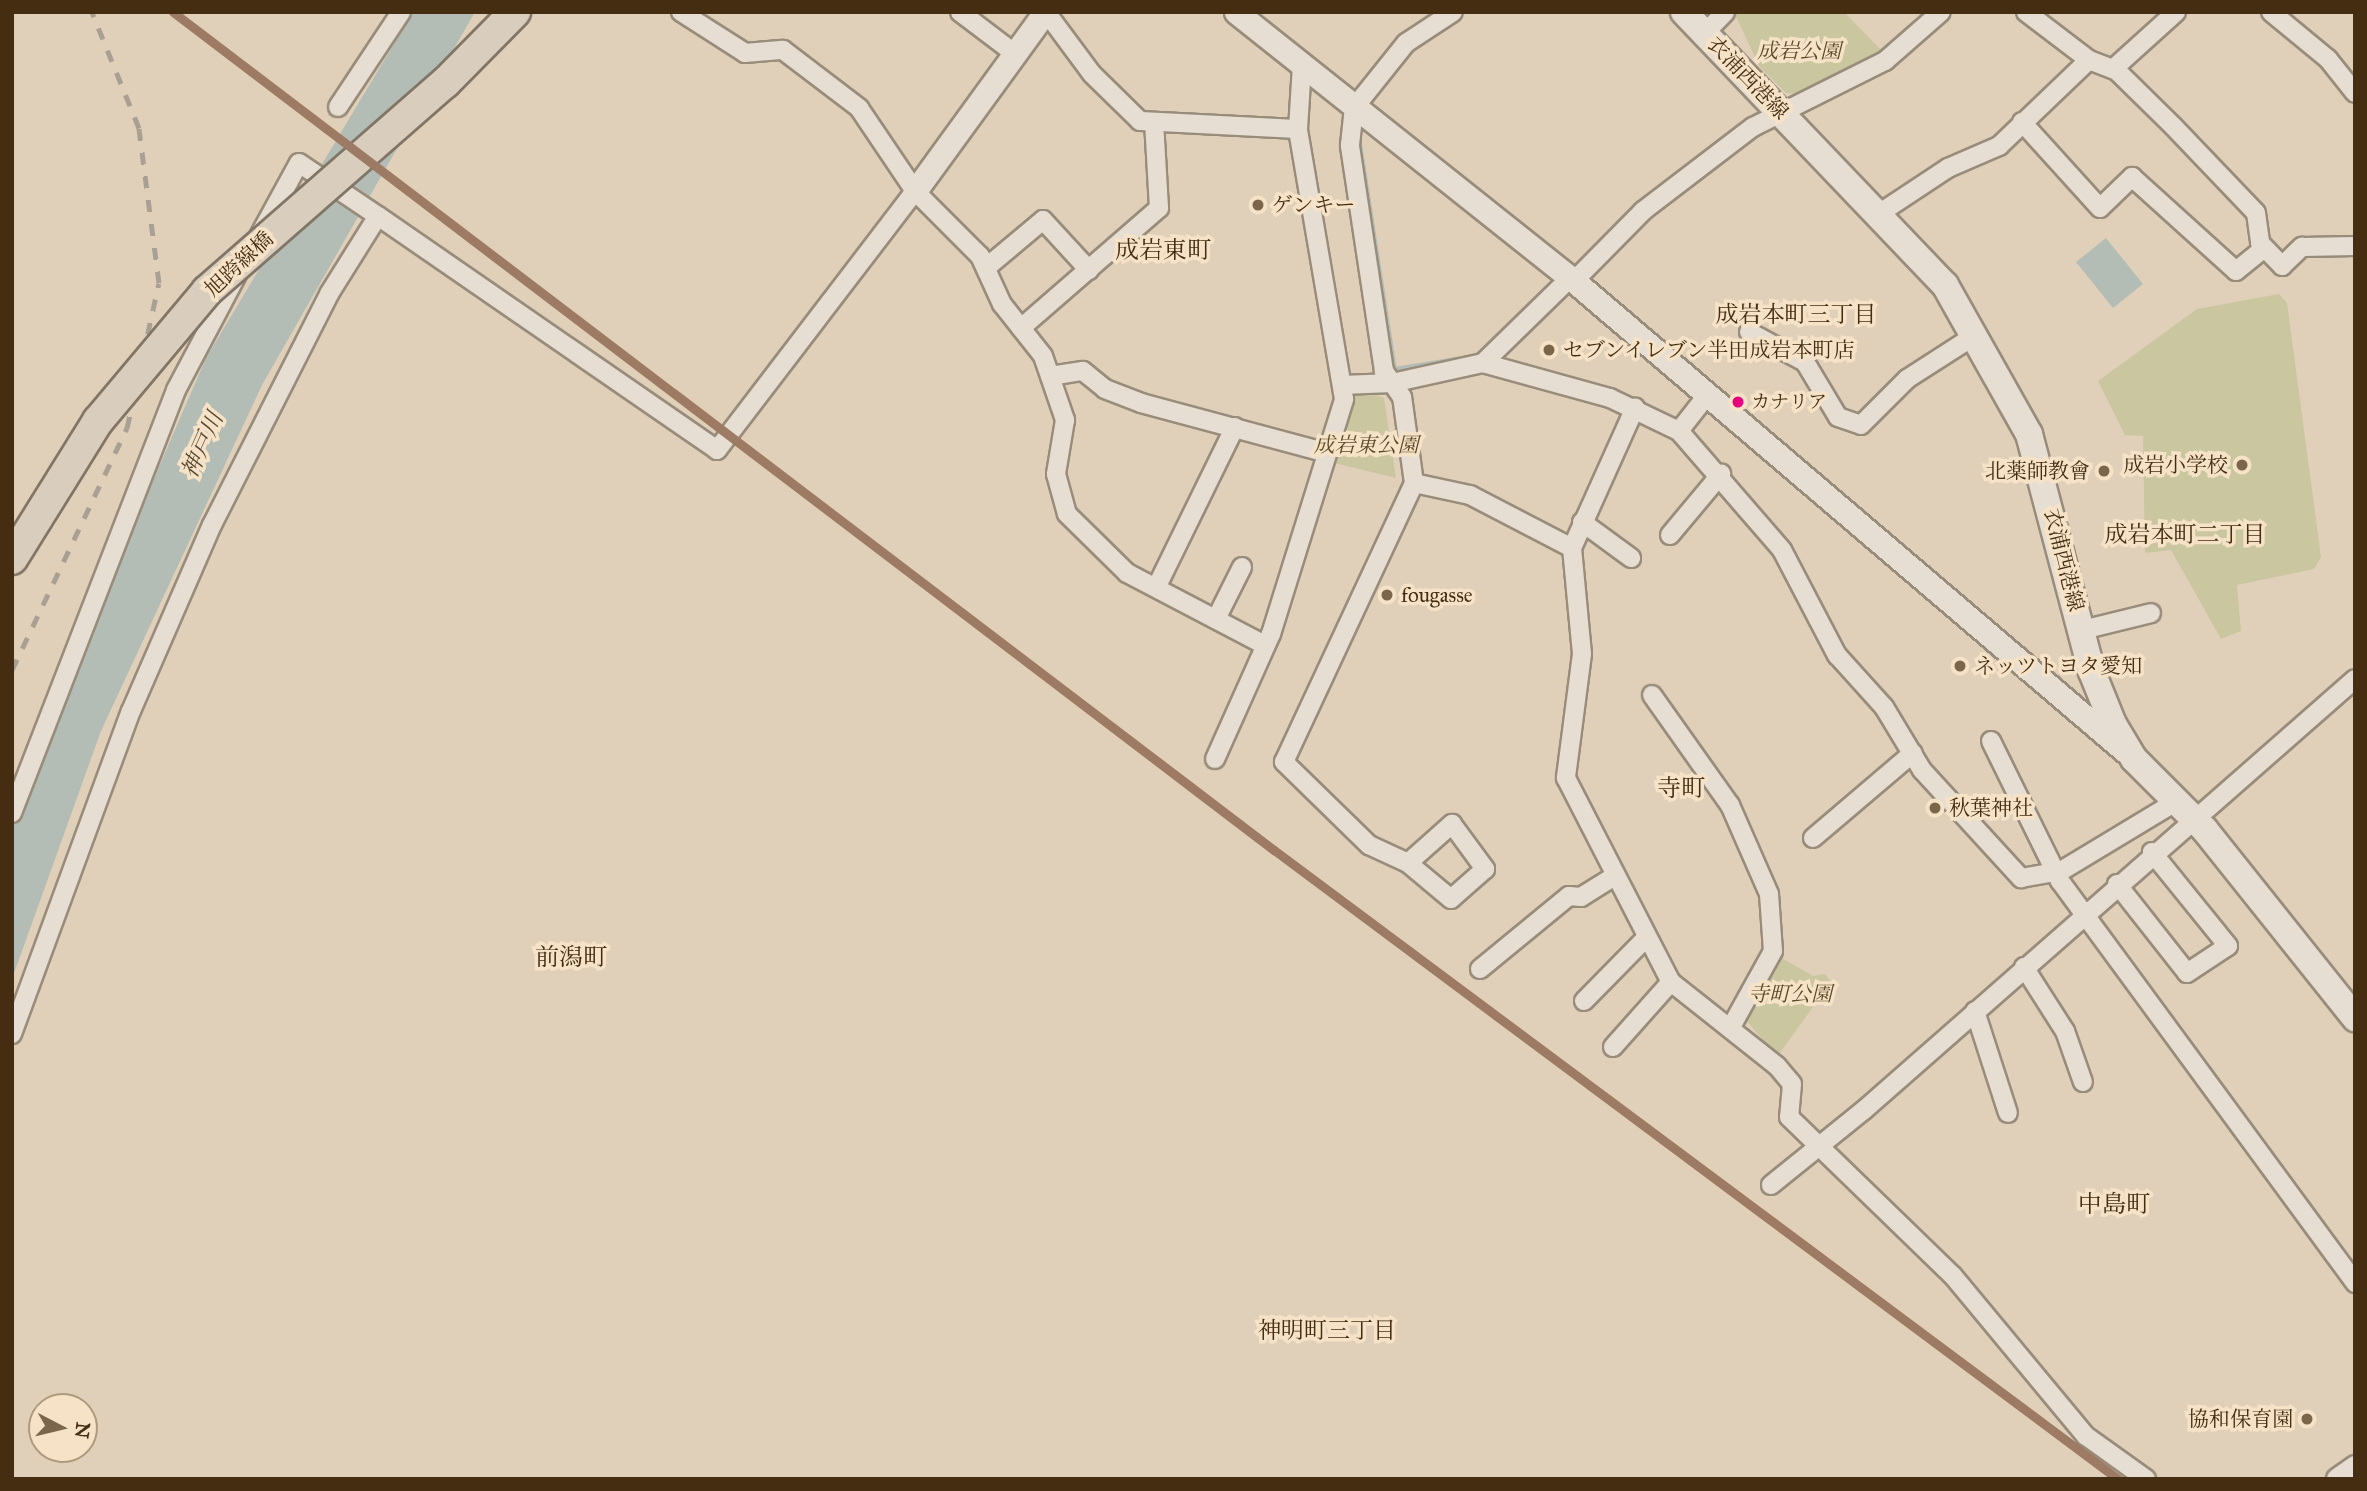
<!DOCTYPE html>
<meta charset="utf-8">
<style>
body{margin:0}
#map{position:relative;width:2367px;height:1491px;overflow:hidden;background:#e1d0b9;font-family:"IM FELL Great Primer","Noto Serif JP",serif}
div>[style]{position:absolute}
.green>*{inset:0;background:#c9c6a0}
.water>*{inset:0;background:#b3bdb5}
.stream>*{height:5px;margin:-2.5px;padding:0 2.5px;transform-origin:2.5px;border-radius:2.5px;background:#b3bdb5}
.roads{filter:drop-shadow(2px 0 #988c7b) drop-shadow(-2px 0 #988c7b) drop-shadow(0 2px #988c7b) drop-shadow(0 -2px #988c7b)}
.minor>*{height:18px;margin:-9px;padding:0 9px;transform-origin:9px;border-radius:9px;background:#e6ded2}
.tertiary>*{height:23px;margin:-11.5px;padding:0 11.5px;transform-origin:11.5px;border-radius:11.5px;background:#e6ded2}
.secondary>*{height:26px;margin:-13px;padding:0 13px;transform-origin:13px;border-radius:13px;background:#e6ded2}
.rail>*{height:5px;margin-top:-2.5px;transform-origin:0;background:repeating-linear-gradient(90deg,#a9a094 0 12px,transparent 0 24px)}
.bridges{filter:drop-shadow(2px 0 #817566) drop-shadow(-2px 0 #817566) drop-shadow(0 2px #817566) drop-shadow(0 -2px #817566)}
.primary-bridge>*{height:30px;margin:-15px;padding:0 15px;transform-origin:15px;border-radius:15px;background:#d9cebd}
.rail-1>*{height:9px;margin:-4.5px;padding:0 4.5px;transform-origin:4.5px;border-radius:4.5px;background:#9d7a63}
.dots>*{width:19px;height:19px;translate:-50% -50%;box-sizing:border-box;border:4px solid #f6e3c7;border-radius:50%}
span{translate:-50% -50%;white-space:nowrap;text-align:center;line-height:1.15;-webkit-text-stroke:7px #f6e3c7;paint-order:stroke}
.bus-label{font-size:19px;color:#442d11}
.left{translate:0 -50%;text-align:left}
.park-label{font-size:21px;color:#5b4a29;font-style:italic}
.street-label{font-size:21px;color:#442d11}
.poi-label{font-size:21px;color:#442d11}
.right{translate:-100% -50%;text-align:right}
.neighbourhood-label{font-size:23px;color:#442d11}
.water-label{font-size:23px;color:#564831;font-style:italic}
.quarter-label{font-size:24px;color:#442d11}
.frame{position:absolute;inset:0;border:14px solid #442d11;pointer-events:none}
.north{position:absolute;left:28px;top:1393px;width:70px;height:70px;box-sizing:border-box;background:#f6e3c7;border:2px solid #af9a7e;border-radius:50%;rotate:97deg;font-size:19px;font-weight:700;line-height:28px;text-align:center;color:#442d11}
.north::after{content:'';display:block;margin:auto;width:24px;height:32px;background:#7b664c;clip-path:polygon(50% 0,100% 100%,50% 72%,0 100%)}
</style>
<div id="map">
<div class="green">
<i style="clip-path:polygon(1734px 12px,1844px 12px,1881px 50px,1797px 94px,1786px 93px,1759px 66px)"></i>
<i style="clip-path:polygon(2279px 294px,2287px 303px,2321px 557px,2314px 569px,2237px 585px,2241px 631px,2221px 639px,2171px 550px,2145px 553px,2143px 436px,2125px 435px,2098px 381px,2197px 309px)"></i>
<i style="clip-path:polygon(1371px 393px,1384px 398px,1396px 478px,1334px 463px,1356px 395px)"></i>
<i style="clip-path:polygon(1780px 957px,1813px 976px,1825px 974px,1831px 982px,1777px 1057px,1746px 1020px)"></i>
</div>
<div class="water">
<i style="clip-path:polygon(413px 12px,475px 12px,262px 385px,101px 731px,12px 979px,12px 828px,76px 659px,206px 358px)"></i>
<i style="clip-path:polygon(2106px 238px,2143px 284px,2113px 308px,2076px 262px)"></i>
</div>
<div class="stream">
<i style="left:1359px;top:143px;width:229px;rotate:81.2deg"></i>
<i style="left:1394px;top:369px;width:81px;rotate:-9.2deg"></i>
</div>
<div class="roads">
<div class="minor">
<i style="left:681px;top:12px;width:76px;rotate:32.6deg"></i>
<i style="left:745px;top:53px;width:38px;rotate:-5deg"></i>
<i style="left:783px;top:50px;width:96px;rotate:37.3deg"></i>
<i style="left:859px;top:108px;width:100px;rotate:56deg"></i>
<i style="left:915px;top:191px;width:92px;rotate:45deg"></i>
<i style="left:980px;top:256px;width:53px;rotate:65.4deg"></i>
<i style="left:1002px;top:304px;width:66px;rotate:51.7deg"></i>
<i style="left:1043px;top:356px;width:68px;rotate:71deg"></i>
<i style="left:1065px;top:420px;width:55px;rotate:99.5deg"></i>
<i style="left:1056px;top:474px;width:41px;rotate:74.6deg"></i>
<i style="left:1067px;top:514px;width:84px;rotate:44.5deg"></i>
<i style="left:1127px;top:573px;width:156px;rotate:27.6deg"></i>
<i style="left:960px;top:12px;width:68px;rotate:37.2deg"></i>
<i style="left:1046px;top:12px;width:77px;rotate:53.4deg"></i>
<i style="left:1092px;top:74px;width:67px;rotate:44.4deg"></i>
<i style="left:1140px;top:121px;width:158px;rotate:2.9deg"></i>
<i style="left:2026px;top:12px;width:79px;rotate:37.3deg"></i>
<i style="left:2089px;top:60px;width:30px;rotate:21deg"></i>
<i style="left:2117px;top:71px;width:78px;rotate:44.5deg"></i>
<i style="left:2173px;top:126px;width:120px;rotate:46.3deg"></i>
<i style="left:2256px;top:213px;width:30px;rotate:82deg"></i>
<i style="left:2260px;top:243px;width:32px;rotate:46deg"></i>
<i style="left:2282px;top:266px;width:28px;rotate:-44deg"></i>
<i style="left:2302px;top:247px;width:53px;rotate:-1.1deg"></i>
<i style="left:2271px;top:12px;width:74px;rotate:39.5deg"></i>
<i style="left:2328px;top:59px;width:43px;rotate:51.5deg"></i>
<i style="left:1705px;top:33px;width:29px;rotate:-46deg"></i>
<i style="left:2113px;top:69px;width:85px;rotate:-42.1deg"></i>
<i style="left:338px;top:107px;width:114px;rotate:-56.4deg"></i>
<i style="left:2022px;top:122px;width:116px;rotate:47.8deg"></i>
<i style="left:2100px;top:208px;width:45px;rotate:-44.1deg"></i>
<i style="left:2132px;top:177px;width:140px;rotate:42.1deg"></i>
<i style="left:2236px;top:271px;width:36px;rotate:-39deg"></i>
<i style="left:1880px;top:213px;width:82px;rotate:-33.5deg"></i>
<i style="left:1948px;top:168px;width:56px;rotate:-23.3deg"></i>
<i style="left:1999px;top:146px;width:124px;rotate:-43.7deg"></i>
<i style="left:259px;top:236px;width:83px;rotate:-61.3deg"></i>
<i style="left:299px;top:163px;width:95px;rotate:33.9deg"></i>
<i style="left:987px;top:267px;width:73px;rotate:-40deg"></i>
<i style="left:1043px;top:220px;width:68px;rotate:47.4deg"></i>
<i style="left:1574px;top:281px;width:98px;rotate:-45.4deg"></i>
<i style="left:1643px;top:211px;width:138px;rotate:-37.4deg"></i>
<i style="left:1753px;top:127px;width:148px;rotate:-26.6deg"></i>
<i style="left:1885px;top:61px;width:74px;rotate:-41.2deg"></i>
<i style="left:1021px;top:328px;width:183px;rotate:-41deg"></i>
<i style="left:1159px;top:208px;width:86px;rotate:-93.3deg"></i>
<i style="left:1749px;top:332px;width:64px;rotate:28.2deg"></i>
<i style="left:1805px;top:362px;width:64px;rotate:59deg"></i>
<i style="left:1838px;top:417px;width:24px;rotate:19deg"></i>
<i style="left:1861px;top:425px;width:65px;rotate:-45deg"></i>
<i style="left:1907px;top:379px;width:83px;rotate:-32.7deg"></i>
<i style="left:1483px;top:363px;width:122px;rotate:-44.3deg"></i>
<i style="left:1050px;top:376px;width:33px;rotate:-9deg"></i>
<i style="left:1083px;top:371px;width:28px;rotate:39deg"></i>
<i style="left:1105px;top:389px;width:39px;rotate:21deg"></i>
<i style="left:1141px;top:403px;width:193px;rotate:15deg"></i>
<i style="left:1342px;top:385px;width:50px;rotate:-2.3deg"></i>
<i style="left:1392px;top:383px;width:93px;rotate:-12.4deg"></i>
<i style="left:1483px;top:363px;width:132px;rotate:15.4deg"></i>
<i style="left:1610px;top:398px;width:76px;rotate:25.6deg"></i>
<i style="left:1679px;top:431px;width:157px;rotate:49.1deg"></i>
<i style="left:1782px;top:550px;width:119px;rotate:62.4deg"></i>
<i style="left:1837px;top:655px;width:70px;rotate:47.9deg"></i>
<i style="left:1884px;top:707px;width:74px;rotate:58.9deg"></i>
<i style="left:1922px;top:770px;width:147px;rotate:47.5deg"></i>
<i style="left:2021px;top:878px;width:41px;rotate:-9.9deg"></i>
<i style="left:2061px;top:871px;width:135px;rotate:-31.1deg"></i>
<i style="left:1679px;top:431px;width:47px;rotate:-51.9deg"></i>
<i style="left:1414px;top:483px;width:57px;rotate:12.1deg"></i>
<i style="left:1470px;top:495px;width:115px;rotate:27.5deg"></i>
<i style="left:1572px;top:548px;width:106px;rotate:84.6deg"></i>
<i style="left:1582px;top:654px;width:125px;rotate:97.4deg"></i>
<i style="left:1566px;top:778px;width:229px;rotate:62.8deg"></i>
<i style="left:1671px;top:982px;width:135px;rotate:38.4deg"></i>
<i style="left:1777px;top:1066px;width:23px;rotate:50deg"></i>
<i style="left:1792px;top:1084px;width:33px;rotate:95deg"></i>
<i style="left:1789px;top:1117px;width:228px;rotate:44.1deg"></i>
<i style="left:1953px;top:1276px;width:208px;rotate:50.3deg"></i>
<i style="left:2086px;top:1436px;width:74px;rotate:35.6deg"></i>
<i style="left:1582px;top:522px;width:61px;rotate:36.3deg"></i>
<i style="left:1670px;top:535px;width:80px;rotate:-50.1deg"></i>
<i style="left:1572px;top:548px;width:154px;rotate:-65.8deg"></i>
<i style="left:1157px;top:586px;width:177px;rotate:-63.9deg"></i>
<i style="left:1216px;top:619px;width:58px;rotate:-63.4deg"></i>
<i style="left:2082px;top:630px;width:71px;rotate:-13.8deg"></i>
<i style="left:1652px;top:695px;width:135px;rotate:54.7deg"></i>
<i style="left:1730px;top:805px;width:97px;rotate:66.3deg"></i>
<i style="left:1769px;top:894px;width:57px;rotate:86deg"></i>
<i style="left:1773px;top:951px;width:87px;rotate:118.9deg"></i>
<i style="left:1991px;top:741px;width:156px;rotate:63.8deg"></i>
<i style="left:2060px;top:881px;width:499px;rotate:53.7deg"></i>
<i style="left:1215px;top:759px;width:137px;rotate:-65.9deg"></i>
<i style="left:1271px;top:634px;width:246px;rotate:-72.7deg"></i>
<i style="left:1344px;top:399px;width:274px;rotate:-99.7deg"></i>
<i style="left:1298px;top:129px;width:63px;rotate:-86.4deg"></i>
<i style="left:12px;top:813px;width:454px;rotate:-68.8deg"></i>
<i style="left:176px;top:390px;width:130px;rotate:-62.1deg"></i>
<i style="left:1813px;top:838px;width:131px;rotate:-40.4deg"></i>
<i style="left:1408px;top:863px;width:59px;rotate:-41.6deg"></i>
<i style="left:1452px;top:824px;width:56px;rotate:53.7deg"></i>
<i style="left:1485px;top:869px;width:45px;rotate:138.6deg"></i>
<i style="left:1451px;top:899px;width:56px;rotate:-140.1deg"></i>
<i style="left:1408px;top:863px;width:43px;rotate:-155.2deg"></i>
<i style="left:1369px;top:845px;width:119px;rotate:-135.7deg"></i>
<i style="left:1284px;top:762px;width:308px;rotate:-65deg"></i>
<i style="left:1414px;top:483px;width:87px;rotate:-97.9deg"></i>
<i style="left:1402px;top:397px;width:32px;rotate:-125deg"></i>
<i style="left:1384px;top:371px;width:229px;rotate:-98.6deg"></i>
<i style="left:1350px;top:145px;width:37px;rotate:-84deg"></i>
<i style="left:1354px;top:108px;width:83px;rotate:-51.3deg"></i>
<i style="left:1406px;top:43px;width:56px;rotate:-33.4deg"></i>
<i style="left:2117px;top:884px;width:113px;rotate:51.8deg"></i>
<i style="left:2187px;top:973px;width:49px;rotate:-33.4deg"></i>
<i style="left:2228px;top:946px;width:121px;rotate:-129deg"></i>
<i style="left:2024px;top:967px;width:76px;rotate:57.4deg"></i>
<i style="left:2065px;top:1031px;width:54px;rotate:70.6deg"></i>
<i style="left:1480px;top:969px;width:115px;rotate:-39.4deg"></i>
<i style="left:1569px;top:896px;width:12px;rotate:5deg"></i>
<i style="left:1581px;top:897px;width:39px;rotate:-32deg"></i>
<i style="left:1584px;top:1001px;width:88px;rotate:-45.5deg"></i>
<i style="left:1975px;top:1011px;width:107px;rotate:72.1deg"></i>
<i style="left:12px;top:1034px;width:344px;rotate:-69.8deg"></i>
<i style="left:131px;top:711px;width:203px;rotate:-66.5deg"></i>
<i style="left:212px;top:525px;width:259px;rotate:-63.1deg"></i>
<i style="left:329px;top:294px;width:92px;rotate:-57.9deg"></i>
<i style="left:378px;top:216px;width:412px;rotate:34.6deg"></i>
<i style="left:717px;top:450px;width:326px;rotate:-52.6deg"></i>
<i style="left:1613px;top:1047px;width:87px;rotate:-48.3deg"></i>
<i style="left:1771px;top:1185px;width:119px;rotate:-38.9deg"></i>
<i style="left:1864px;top:1110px;width:653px;rotate:-41.28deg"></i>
</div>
<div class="tertiary">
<i style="left:1236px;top:12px;width:432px;rotate:38.5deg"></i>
<i style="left:1574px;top:281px;width:723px;rotate:40.46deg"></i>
<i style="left:915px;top:191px;width:221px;rotate:-54deg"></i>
<i style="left:2338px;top:1479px;width:21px;rotate:-35deg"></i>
</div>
<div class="secondary">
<i style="left:1684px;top:12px;width:378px;rotate:46.3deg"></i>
<i style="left:1945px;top:285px;width:171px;rotate:60.6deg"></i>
<i style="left:2029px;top:434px;width:246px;rotate:75.2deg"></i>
<i style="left:2092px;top:672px;width:56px;rotate:68deg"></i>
<i style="left:2113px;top:724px;width:41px;rotate:59deg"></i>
<i style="left:2134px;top:759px;width:100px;rotate:45deg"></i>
<i style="left:2205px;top:830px;width:241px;rotate:51.4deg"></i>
</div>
</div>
<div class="rail">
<i style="left:12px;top:670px;width:268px;rotate:-64.6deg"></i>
<i style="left:127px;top:428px;width:148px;rotate:-77.6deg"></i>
<i style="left:159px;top:283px;width:156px;rotate:-97.4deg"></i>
<i style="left:139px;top:128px;width:125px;rotate:-112.1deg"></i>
</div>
<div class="bridges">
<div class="primary-bridge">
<i style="left:12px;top:559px;width:163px;rotate:-58.1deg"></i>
<i style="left:98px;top:421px;width:170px;rotate:-50deg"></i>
<i style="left:207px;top:291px;width:316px;rotate:-41.2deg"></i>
<i style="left:445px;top:83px;width:100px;rotate:-45.4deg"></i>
</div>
</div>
<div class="rail-1">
<i style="left:173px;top:12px;width:1384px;rotate:37.28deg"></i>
<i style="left:1274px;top:850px;width:1053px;rotate:36.7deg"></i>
</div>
<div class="dots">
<i style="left:1258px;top:205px;background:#7b664c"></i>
<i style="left:1549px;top:350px;background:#7b664c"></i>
<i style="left:1738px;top:402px;background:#e5007d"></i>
<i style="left:2242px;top:465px;background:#7b664c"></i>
<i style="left:2104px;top:471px;background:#7b664c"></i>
<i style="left:1387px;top:595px;background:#7b664c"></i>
<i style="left:1960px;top:666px;background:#7b664c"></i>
<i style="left:1935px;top:808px;background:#7b664c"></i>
<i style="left:2307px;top:1419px;background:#7b664c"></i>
</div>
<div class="bus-label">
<span class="left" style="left:1751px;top:402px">カナリア</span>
</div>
<div class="park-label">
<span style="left:1799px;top:51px">成岩公園</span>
<span style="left:1366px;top:445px">成岩東公園</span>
<span style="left:1790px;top:994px">寺町公園</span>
</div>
<div class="street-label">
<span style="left:1748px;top:78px;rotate:46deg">衣浦西港線</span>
<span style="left:239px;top:264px;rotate:-43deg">旭跨線橋</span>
<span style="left:2064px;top:560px;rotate:76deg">衣浦西港線</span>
</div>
<div class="poi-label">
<span class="left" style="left:1272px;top:205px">ゲンキー</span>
<span class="left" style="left:1563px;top:350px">セブンイレブン半田成岩本町店</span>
<span class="right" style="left:2228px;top:465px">成岩小学校</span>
<span class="right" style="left:2090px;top:471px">北薬師教會</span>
<span class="left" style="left:1401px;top:595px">fougasse</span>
<span class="left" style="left:1974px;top:666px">ネッツトヨタ愛知</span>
<span class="left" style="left:1949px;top:808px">秋葉神社</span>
<span class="right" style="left:2293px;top:1419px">協和保育園</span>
</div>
<div class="neighbourhood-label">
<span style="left:1796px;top:314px">成岩本町三丁目</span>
<span style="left:2185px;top:534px">成岩本町二丁目</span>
<span style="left:1327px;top:1330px">神明町三丁目</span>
</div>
<div class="water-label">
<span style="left:202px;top:445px;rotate:-66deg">神戸川</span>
</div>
<div class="quarter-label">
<span style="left:1163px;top:251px">成岩東町</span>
<span style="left:1681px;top:789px">寺町</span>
<span style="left:571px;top:958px">前潟町</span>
<span style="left:2114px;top:1205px">中島町</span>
</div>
<div class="frame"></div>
<div class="north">N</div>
</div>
